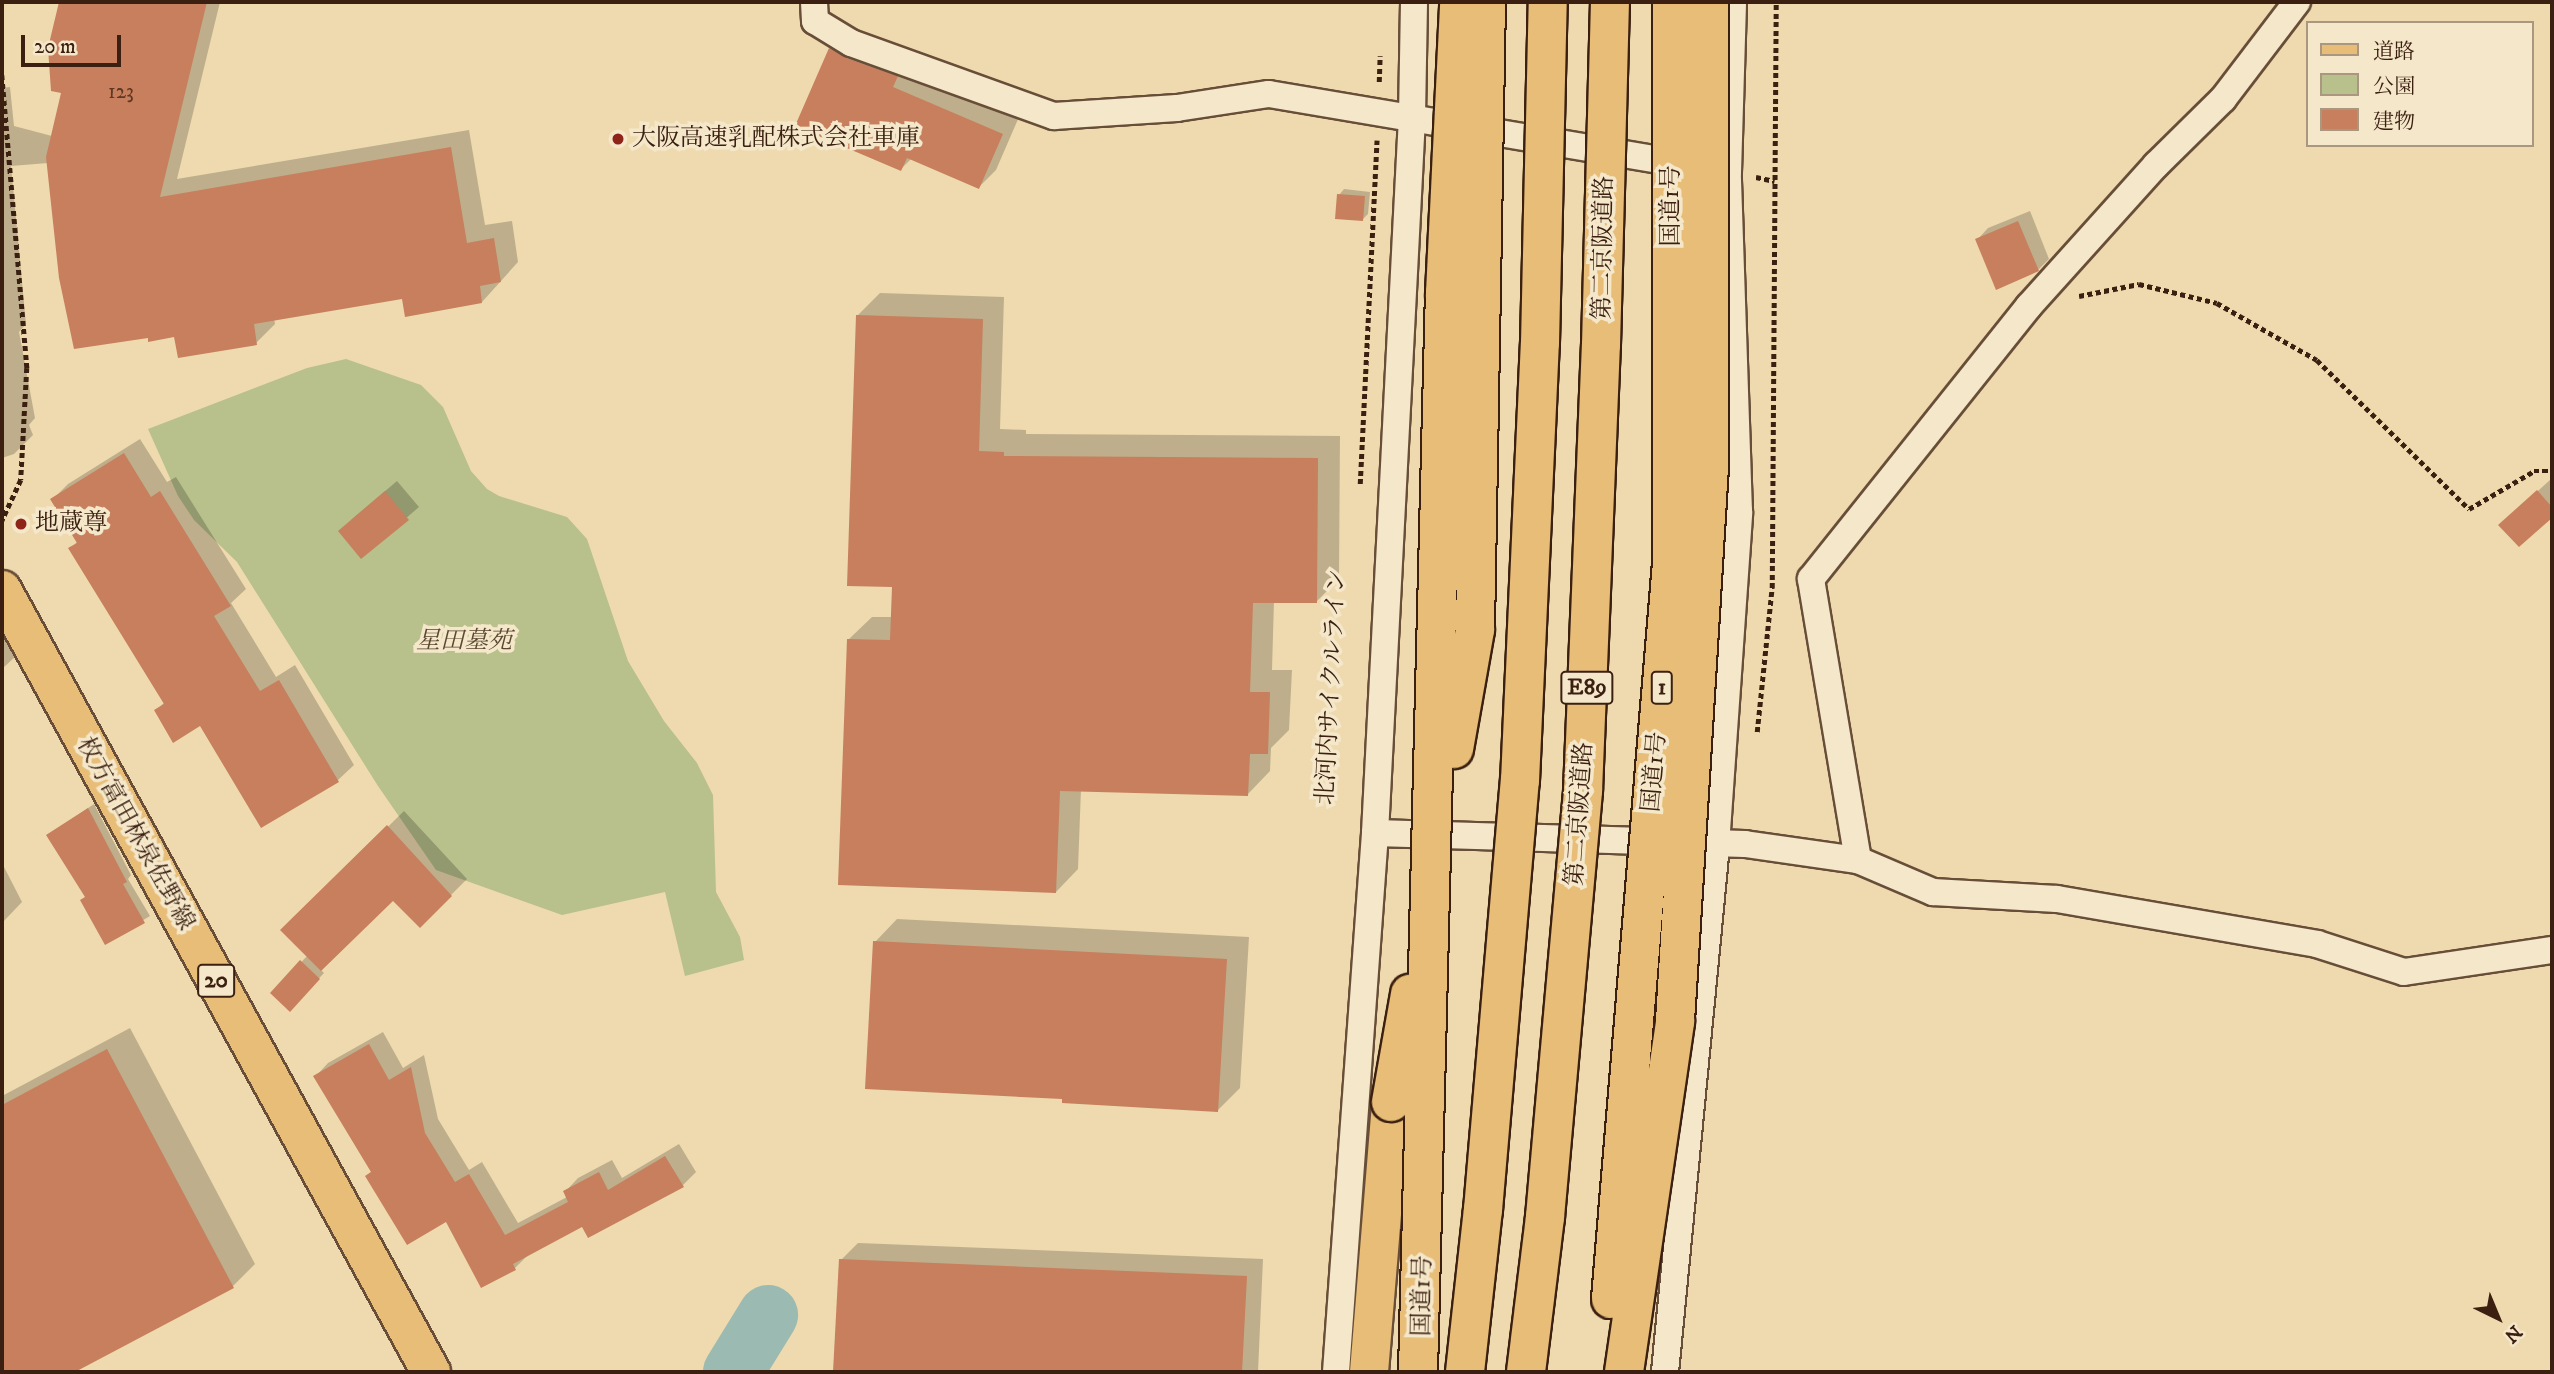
<!DOCTYPE html>
<meta charset="utf-8">
<style>
body{margin:0}
#map{position:relative;width:2554px;height:1374px;overflow:hidden;background:#eedaae;font-family:"IM FELL DW Pica","Noto Serif JP",serif}
div>[style]{position:absolute}
.green>*{inset:0;background:#b8c08b}
.shadow>*{inset:0;background:#0003}
.river>*{height:60px;margin:-30px;padding:0 30px;transform-origin:30px;border-radius:30px;background:#9bbab1}
.building>*{inset:0;background:#c77f5d}
.path>*{height:4.5px;margin-top:-2.25px;transform-origin:0;background:repeating-linear-gradient(90deg,#3b2011 0 5px,transparent 0 8.5px)}
.roads{filter:drop-shadow(2px 0 #684e38) drop-shadow(-2px 0 #684e38) drop-shadow(0 2px #684e38) drop-shadow(0 -2px #684e38)}
.street>*{height:26px;margin:-13px;padding:0 13px;transform-origin:13px;border-radius:13px;background:#f4e7ca}
.primary>*{height:38px;margin:-19px;padding:0 19px;transform-origin:19px;border-radius:19px;background:#e7bd77}
.highway>*{height:38px;margin:-19px;padding:0 19px;transform-origin:19px;border-radius:19px;background:#e7bd77}
.bridges{filter:drop-shadow(2px 0 #3b2011) drop-shadow(-2px 0 #3b2011) drop-shadow(0 2px #3b2011) drop-shadow(0 -2px #3b2011)}
.highway-bridge>*{height:38px;margin:-19px;padding:0 19px;transform-origin:19px;border-radius:19px;background:#e7bd77}
.dots>*{width:19px;height:19px;translate:-50% -50%;box-sizing:border-box;border:4px solid #f4e7ca;border-radius:50%}
span{translate:-50% -50%;white-space:nowrap;text-align:center;line-height:1.15;-webkit-text-stroke:7px #f4e7ca;paint-order:stroke}
.number-label{font-size:21px;color:#5e3824}
.number-label span{-webkit-text-stroke-width:0}
.shield-label span{padding:2px 5px;background:#f4e7ca;border:2px solid;border-radius:5px;-webkit-text-stroke-width:0}
.shield-label{font-size:23px;color:#3b2011;font-weight:700}
.poi-label{font-size:24px;color:#3b2011}
.left{translate:0 -50%;text-align:left}
.street-label{font-size:24px;color:#3b2011}
.park-label{font-size:24px;color:#5a4830;font-style:italic}
.frame{position:absolute;inset:0;border:4px solid #3b2011;pointer-events:none}
.legend{position:absolute;left:2306px;top:21px;width:228px;height:126px;box-sizing:border-box;background:#f4e7ca;border:2px solid #aa9780;margin:0;padding:9px 12px;list-style:none;font-size:21px;color:#3b2011}
.legend li{display:flex;align-items:center;gap:14px;height:35px}
.legend b{width:35px;border:2px solid #aa9780}
.north{position:absolute;left:2463px;top:1283px;width:70px;height:70px;-webkit-text-stroke:5px #f4e7ca;paint-order:stroke;rotate:137deg;font-size:19px;font-weight:700;line-height:28px;text-align:center;color:#3b2011}
.north::after{content:'';display:block;margin:auto;width:24px;height:32px;background:#3b2011;clip-path:polygon(50% 0,100% 100%,50% 72%,0 100%)}
.scale{position:absolute;left:21px;top:35px;width:100px;height:32px;box-sizing:border-box;border:4px solid #3b2011;border-top:0;padding-left:9px;font-size:21px;line-height:24px;white-space:nowrap;color:#3b2011;-webkit-text-stroke:5px #f4e7ca;paint-order:stroke}
</style>
<div id="map">
<div class="green">
<i style="clip-path:polygon(346px 359px,421px 385px,443px 407px,471px 471px,487px 489px,499px 496px,567px 517px,587px 539px,628px 661px,664px 721px,697px 763px,713px 795px,716px 892px,740px 937px,744px 960px,685px 976px,665px 892px,562px 915px,436px 870px,378px 786px,237px 562px,194px 520px,178px 496px,148px 429px,307px 368px)"></i>
</div>
<div class="shadow">
<i style="clip-path:polygon(61px 2px,220px 2px,177px 179px,469px 130px,485px 225px,512px 221px,518px 262px,482px 302px,403px 297px,274px 318px,275px 324px,256px 343px,176px 335px,48px 163px,11px 166px,26px 324px,19px 332px,35px 418px,29px 425px,33px 435px,14px 454px,2px 458px,2px 88px,10px 87px,14px 126px,52px 136px,63px 92px,50px 49px)"></i>
<i style="clip-path:polygon(848px 32px,1019px 117px,996px 170px,979px 187px,912px 158px,901px 169px,831px 49px)"></i>
<i style="clip-path:polygon(1344px 189px,1370px 192px,1368px 214px,1362px 220px,1339px 195px)"></i>
<i style="clip-path:polygon(2030px 211px,2049px 259px,2038px 270px,1977px 240px,1988px 228px)"></i>
<i style="clip-path:polygon(880px 293px,1004px 297px,1000px 429px,1026px 430px,1026px 434px,1340px 436px,1339px 579px,1316px 602px,1274px 601px,1272px 670px,1292px 670px,1289px 730px,1271px 748px,1270px 771px,1248px 794px,1081px 789px,1078px 869px,1056px 892px,849px 639px,872px 617px,892px 617px,893px 585px,857px 316px)"></i>
<i style="clip-path:polygon(140px 439px,167px 482px,176px 477px,246px 589px,231px 603px,276px 677px,295px 665px,354px 765px,338px 780px,261px 826px,201px 724px,156px 710px,165px 702px,70px 549px,78px 541px,52px 500px,68px 484px)"></i>
<i style="clip-path:polygon(2550px 480px,2552px 483px,2552px 515px,2519px 545px,2512px 514px)"></i>
<i style="clip-path:polygon(397px 481px,419px 507px,361px 557px,351px 520px)"></i>
<i style="clip-path:polygon(2px 628px,17px 655px,2px 669px)"></i>
<i style="clip-path:polygon(94px 804px,131px 875px,128px 879px,150px 916px,105px 943px,86px 896px,48px 835px)"></i>
<i style="clip-path:polygon(404px 811px,467px 879px,420px 926px,393px 899px,320px 969px,324px 973px,290px 1009px,272px 993px,308px 955px,283px 930px)"></i>
<i style="clip-path:polygon(2px 863px,22px 902px,2px 923px)"></i>
<i style="clip-path:polygon(897px 919px,1249px 937px,1240px 1088px,1217px 1111px,1064px 1097px,875px 942px)"></i>
<i style="clip-path:polygon(130px 1028px,255px 1264px,233px 1286px,72px 1372px,2px 1372px,2px 1096px)"></i>
<i style="clip-path:polygon(383px 1032px,403px 1068px,424px 1055px,438px 1119px,469px 1170px,482px 1162px,518px 1223px,567px 1197px,565px 1192px,578px 1178px,612px 1160px,622px 1178px,679px 1144px,696px 1172px,683px 1185px,582px 1225px,528px 1255px,515px 1268px,446px 1220px,367px 1176px,373px 1170px,315px 1077px,328px 1063px)"></i>
<i style="clip-path:polygon(858px 1243px,1263px 1259px,1258px 1372px,835px 1372px,841px 1260px)"></i>
</div>
<div class="river">
<i style="left:733px;top:1372px;width:67px;rotate:-58.4deg"></i>
</div>
<div class="building">
<i style="clip-path:polygon(59px 2px,207px 2px,160px 197px,451px 147px,467px 243px,494px 238px,501px 282px,480px 286px,482px 303px,405px 317px,402px 299px,254px 324px,257px 345px,178px 358px,174px 337px,148px 342px,148px 338px,74px 349px,59px 278px,46px 157px,61px 93px,51px 91px,48px 48px)"></i>
<i style="clip-path:polygon(829px 48px,846px 58px,898px 76px,893px 87px,1003px 134px,979px 189px,907px 158px,901px 171px,795px 126px)"></i>
<i style="clip-path:polygon(1337px 194px,1365px 196px,1363px 221px,1335px 219px)"></i>
<i style="clip-path:polygon(2018px 221px,2039px 271px,1996px 290px,1975px 239px)"></i>
<i style="clip-path:polygon(856px 315px,983px 319px,979px 451px,1004px 452px,1004px 456px,1318px 458px,1317px 603px,1253px 603px,1250px 692px,1270px 692px,1268px 754px,1250px 754px,1248px 796px,1060px 791px,1056px 893px,838px 885px,847px 639px,890px 640px,892px 587px,847px 586px)"></i>
<i style="clip-path:polygon(124px 453px,151px 497px,160px 491px,231px 606px,214px 616px,260px 691px,279px 680px,339px 782px,261px 828px,200px 726px,173px 743px,154px 710px,164px 704px,68px 548px,77px 543px,50px 499px)"></i>
<i style="clip-path:polygon(2537px 490px,2552px 507px,2552px 518px,2519px 547px,2498px 525px)"></i>
<i style="clip-path:polygon(385px 491px,409px 520px,361px 559px,338px 531px)"></i>
<i style="clip-path:polygon(88px 808px,127px 882px,123px 884px,145px 923px,105px 945px,80px 900px,85px 897px,46px 835px)"></i>
<i style="clip-path:polygon(387px 825px,452px 896px,420px 928px,393px 901px,321px 971px,280px 930px)"></i>
<i style="clip-path:polygon(873px 941px,1227px 959px,1218px 1112px,1062px 1103px,1062px 1099px,865px 1089px)"></i>
<i style="clip-path:polygon(300px 960px,320px 979px,290px 1012px,270px 993px)"></i>
<i style="clip-path:polygon(369px 1044px,389px 1080px,411px 1067px,425px 1133px,455px 1182px,469px 1174px,505px 1235px,568px 1202px,563px 1191px,599px 1172px,608px 1190px,665px 1156px,684px 1187px,588px 1238px,582px 1227px,513px 1264px,516px 1270px,481px 1288px,446px 1222px,407px 1245px,365px 1176px,371px 1172px,313px 1076px)"></i>
<i style="clip-path:polygon(107px 1049px,234px 1288px,75px 1372px,2px 1372px,2px 1105px)"></i>
<i style="clip-path:polygon(839px 1259px,1247px 1276px,1242px 1372px,833px 1372px)"></i>
</div>
<div class="path">
<i style="left:2px;top:75px;width:294px;rotate:85.1deg"></i>
<i style="left:27px;top:368px;width:112px;rotate:93.1deg"></i>
<i style="left:21px;top:480px;width:45px;rotate:114.9deg"></i>
<i style="left:1379px;top:82px;width:26px;rotate:-88deg"></i>
<i style="left:1756px;top:177px;width:19px;rotate:12deg"></i>
<i style="left:2079px;top:296px;width:61px;rotate:-11.3deg"></i>
<i style="left:2139px;top:284px;width:80px;rotate:13.7deg"></i>
<i style="left:2217px;top:303px;width:115px;rotate:29.7deg"></i>
<i style="left:2317px;top:360px;width:213px;rotate:44.4deg"></i>
<i style="left:2469px;top:509px;width:75px;rotate:-30.3deg"></i>
<i style="left:2534px;top:471px;width:18px"></i>
<i style="left:1360px;top:484px;width:344px;rotate:-87.2deg"></i>
<i style="left:1757px;top:732px;width:145px;rotate:-84.1deg"></i>
<i style="left:1772px;top:588px;width:586px;rotate:-89.61deg"></i>
</div>
<div class="roads">
<div class="street">
<i style="left:814px;top:2px;width:19px;rotate:87deg"></i>
<i style="left:815px;top:21px;width:42px;rotate:31.4deg"></i>
<i style="left:851px;top:43px;width:216px;rotate:19.8deg"></i>
<i style="left:1054px;top:116px;width:123px;rotate:-3.7deg"></i>
<i style="left:1177px;top:108px;width:93px;rotate:-8.7deg"></i>
<i style="left:1269px;top:94px;width:425px;rotate:9.6deg"></i>
<i style="left:1375px;top:833px;width:370px;rotate:1.7deg"></i>
<i style="left:1745px;top:844px;width:114px;rotate:8.1deg"></i>
<i style="left:1858px;top:860px;width:82px;rotate:23.1deg"></i>
<i style="left:1933px;top:892px;width:124px;rotate:3.2deg"></i>
<i style="left:2057px;top:899px;width:264px;rotate:9.8deg"></i>
<i style="left:2317px;top:944px;width:91px;rotate:17.8deg"></i>
<i style="left:2404px;top:972px;width:150px;rotate:-8.5deg"></i>
<i style="left:1858px;top:860px;width:285px;rotate:-99.5deg"></i>
<i style="left:1811px;top:579px;width:349px;rotate:-51.4deg"></i>
<i style="left:2029px;top:306px;width:190px;rotate:-48deg"></i>
<i style="left:2156px;top:165px;width:94px;rotate:-44.6deg"></i>
<i style="left:2223px;top:99px;width:122px;rotate:-52.7deg"></i>
<i style="left:1336px;top:1372px;width:540px;rotate:-85.86deg"></i>
<i style="left:1375px;top:833px;width:717px;rotate:-87.04deg"></i>
<i style="left:1412px;top:117px;width:115px;rotate:-89deg"></i>
<i style="left:1665px;top:1372px;width:529px;rotate:-84.47deg"></i>
<i style="left:1716px;top:845px;width:334px;rotate:-86deg"></i>
<i style="left:1739px;top:512px;width:340px;rotate:-91.9deg"></i>
<i style="left:1728px;top:172px;width:170px;rotate:-88.3deg"></i>
</div>
<div class="primary">
<i style="left:2px;top:590px;width:892px;rotate:61.25deg"></i>
</div>
<div class="highway">
<i style="left:1369px;top:1372px;width:271px;rotate:-85.3deg"></i>
</div>
</div>
<div class="bridges">
<div class="highway-bridge">
<i style="left:1454px;top:749px;width:121px;rotate:-80deg"></i>
<i style="left:1475px;top:630px;width:628px;rotate:-89deg"></i>
<i style="left:1391px;top:1102px;width:110px;rotate:-80deg"></i>
<i style="left:1611px;top:1299px;width:738px;rotate:-85.26deg"></i>
<i style="left:1672px;top:564px;width:562px;rotate:-90deg"></i>
<i style="left:1418px;top:1372px;width:1079px;rotate:-88.57deg"></i>
<i style="left:1445px;top:293px;width:291px;rotate:-87.2deg"></i>
<i style="left:1465px;top:1372px;width:163px;rotate:-83.7deg"></i>
<i style="left:1483px;top:1210px;width:431px;rotate:-85.1deg"></i>
<i style="left:1520px;top:781px;width:438px;rotate:-87.4deg"></i>
<i style="left:1540px;top:343px;width:341px;rotate:-88.7deg"></i>
<i style="left:1526px;top:1372px;width:156px;rotate:-83deg"></i>
<i style="left:1545px;top:1217px;width:428px;rotate:-84.9deg"></i>
<i style="left:1583px;top:791px;width:446px;rotate:-87.7deg"></i>
<i style="left:1601px;top:345px;width:343px;rotate:-88.5deg"></i>
<i style="left:1624px;top:1372px;width:355px;rotate:-81.7deg"></i>
<i style="left:1675px;top:1021px;width:555px;rotate:-86.49deg"></i>
<i style="left:1709px;top:467px;width:465px;rotate:-90deg"></i>
</div>
</div>
<div class="dots">
<i style="left:618px;top:139px;background:#8f2418"></i>
<i style="left:21px;top:524px;background:#8f2418"></i>
</div>
<div class="number-label">
<span style="left:121px;top:92px">123</span>
</div>
<div class="shield-label">
<span style="left:1587px;top:688px">E89</span>
<span style="left:1662px;top:688px">1</span>
<span style="left:216px;top:981px">20</span>
</div>
<div class="poi-label">
<span class="left" style="left:632px;top:139px">大阪高速乳配株式会社車庫</span>
<span class="left" style="left:35px;top:524px">地蔵尊</span>
</div>
<div class="street-label">
<span style="left:1672px;top:206px;rotate:-90deg">国道1号</span>
<span style="left:1604px;top:248px;rotate:-89deg">第二京阪道路</span>
<span style="left:1332px;top:687px;rotate:-87deg">北河内サイクルライン</span>
<span style="left:1655px;top:772px;rotate:-85deg">国道1号</span>
<span style="left:1580px;top:814px;rotate:-86deg">第二京阪道路</span>
<span style="left:135px;top:834px;rotate:61deg">枚方富田林泉佐野線</span>
<span style="left:1423px;top:1296px;rotate:-89deg">国道1号</span>
</div>
<div class="park-label">
<span style="left:464px;top:642px">星田墓苑</span>
</div>
<div class="frame"></div>
<ul class="legend">
<li><b style="height:9px;background:#e7bd77"></b>道路</li>
<li><b style="height:19px;background:#b8c08b"></b>公園</li>
<li><b style="height:19px;background:#c77f5d"></b>建物</li>
</ul>
<div class="north">N</div>
<div class="scale">20 m</div>
</div>
